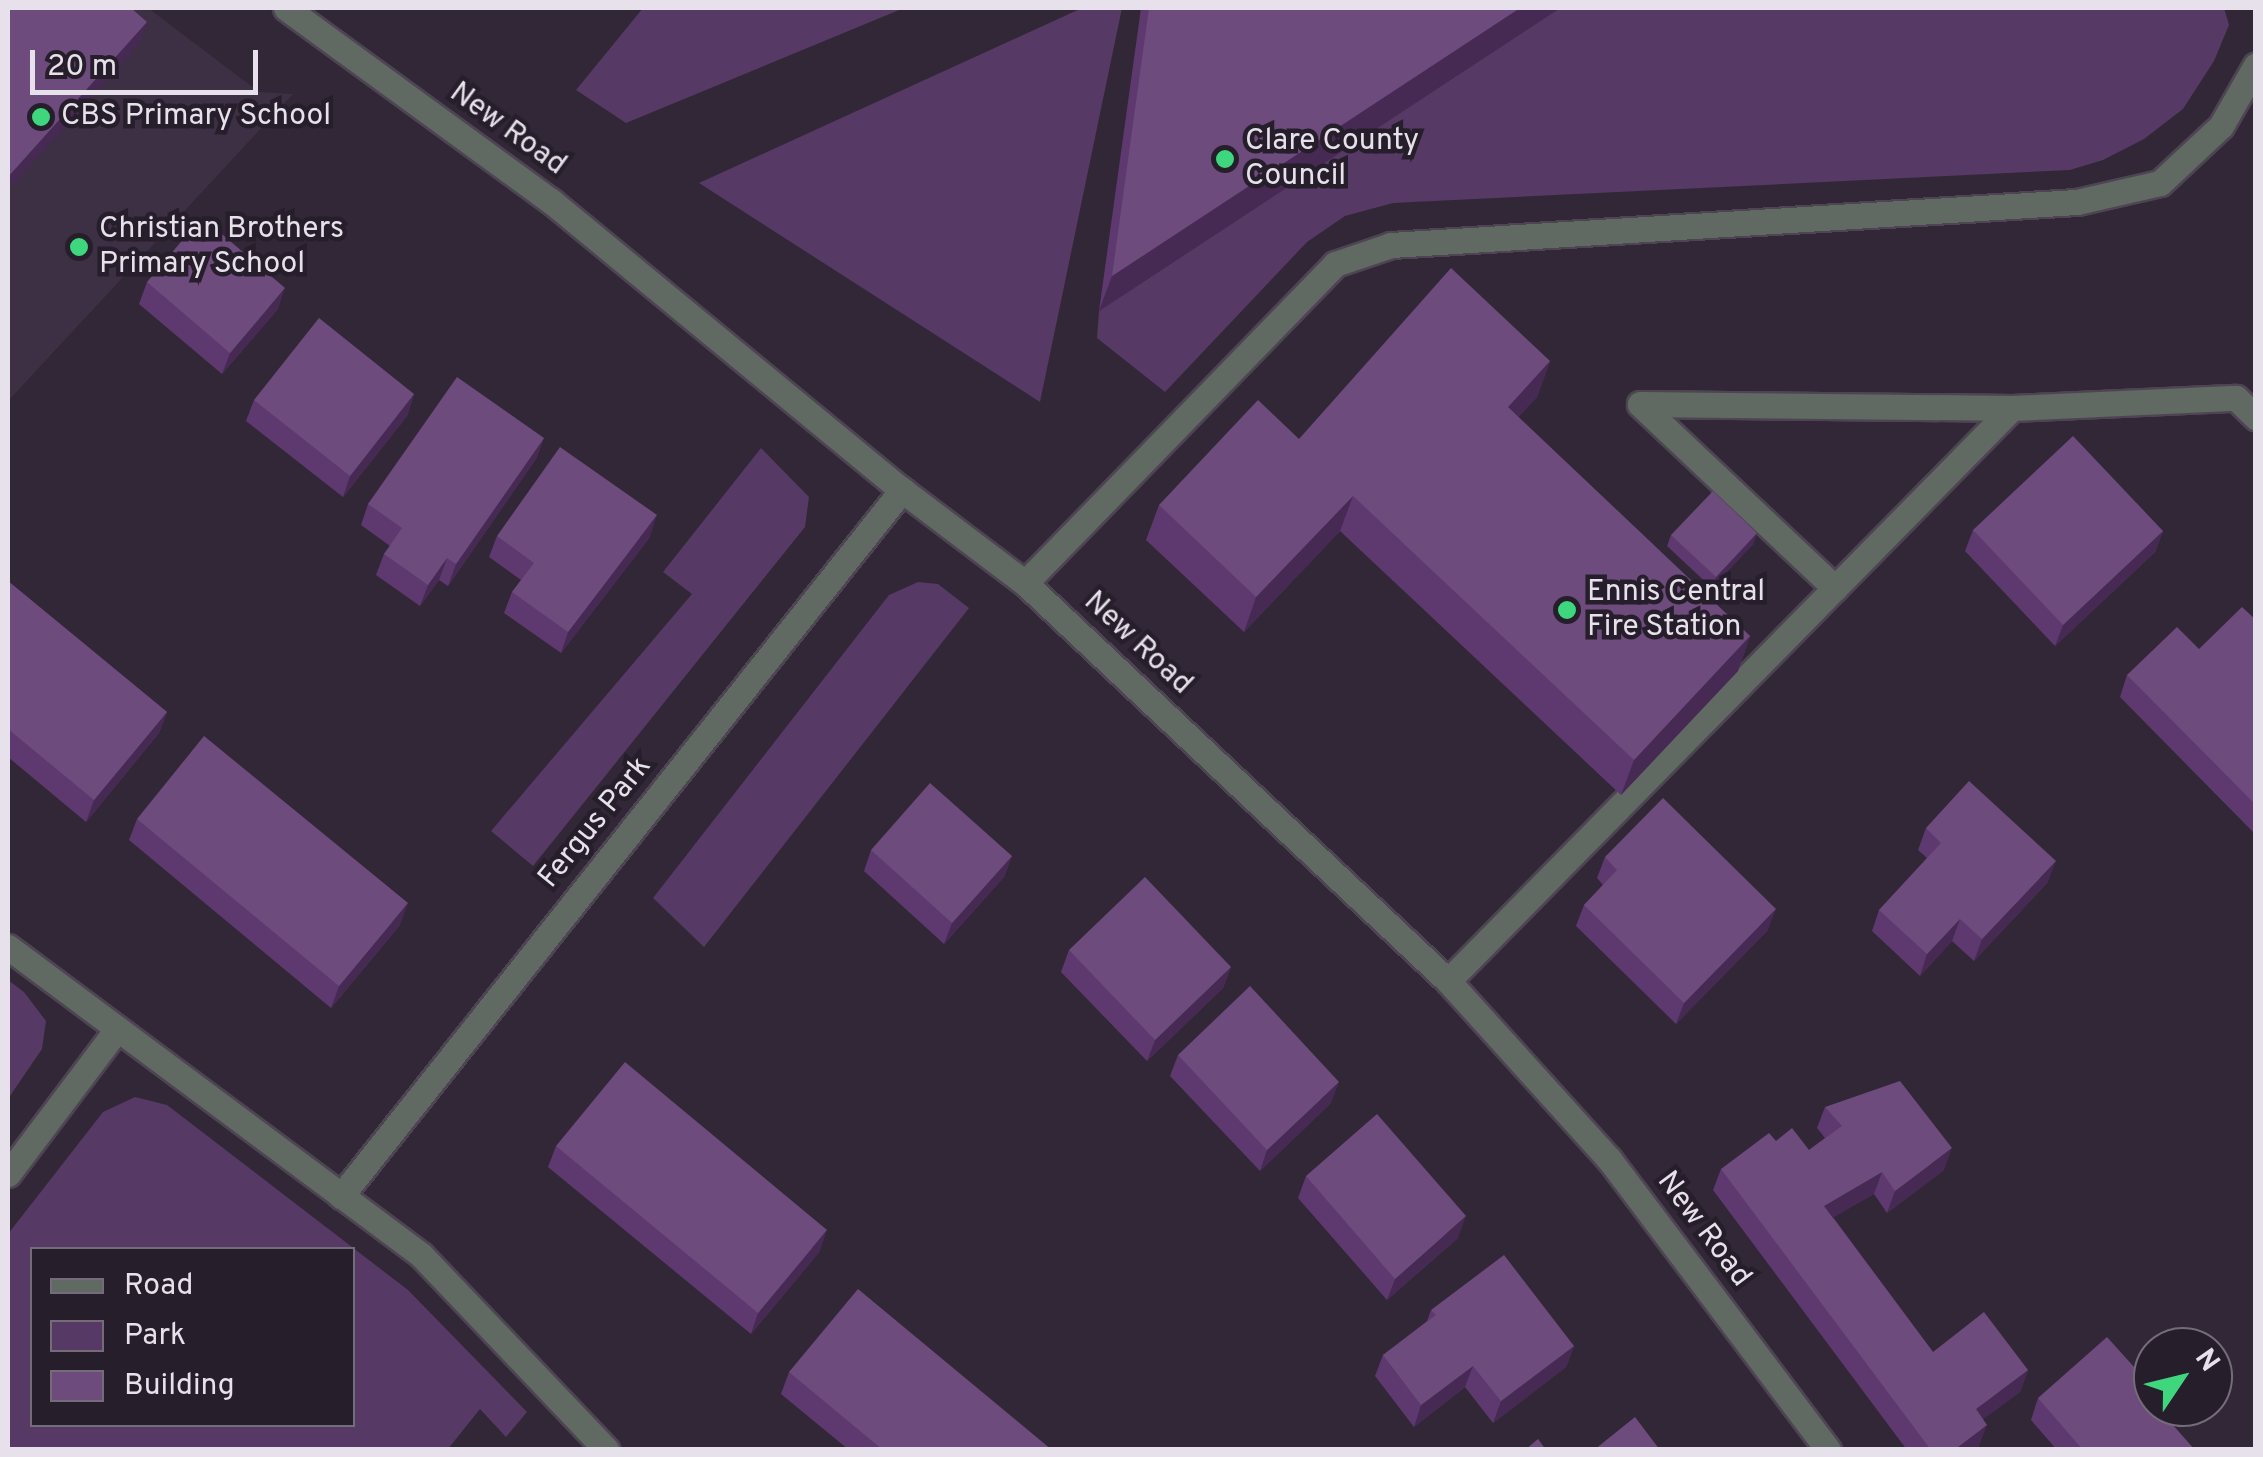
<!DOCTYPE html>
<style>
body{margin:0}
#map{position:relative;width:2263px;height:1457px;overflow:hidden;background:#312736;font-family:Overpass,sans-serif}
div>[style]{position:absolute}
.built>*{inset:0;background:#3d3044}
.green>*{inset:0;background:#563964}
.roads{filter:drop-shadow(2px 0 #4e4553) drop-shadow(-2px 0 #4e4553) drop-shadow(0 2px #4e4553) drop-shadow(0 -2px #4e4553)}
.minor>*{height:25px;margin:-12.5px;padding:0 12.5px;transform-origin:12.5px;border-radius:12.5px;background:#616963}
.wall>*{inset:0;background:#5e3970}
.shaded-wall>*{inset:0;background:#462a53}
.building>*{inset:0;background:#6d4b7d}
.dots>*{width:28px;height:28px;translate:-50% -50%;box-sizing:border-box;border:5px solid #271e2c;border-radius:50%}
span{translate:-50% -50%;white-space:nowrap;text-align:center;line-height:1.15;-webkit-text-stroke:9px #271e2c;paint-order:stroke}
.poi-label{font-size:30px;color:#e7e1eb}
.left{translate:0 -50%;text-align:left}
.street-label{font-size:30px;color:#e7e1eb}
.frame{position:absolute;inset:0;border:10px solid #e7e1eb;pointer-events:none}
.legend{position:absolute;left:30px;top:1247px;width:325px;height:180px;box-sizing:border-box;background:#271e2c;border:2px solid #746c78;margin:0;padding:12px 18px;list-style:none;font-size:30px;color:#e7e1eb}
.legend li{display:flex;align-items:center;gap:20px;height:50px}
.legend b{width:50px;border:2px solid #746c78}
.north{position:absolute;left:2133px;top:1327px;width:100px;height:100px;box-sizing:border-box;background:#271e2c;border:2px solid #746c78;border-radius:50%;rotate:55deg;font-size:28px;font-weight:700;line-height:40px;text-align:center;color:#e7e1eb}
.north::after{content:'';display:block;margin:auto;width:35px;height:45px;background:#3ed77d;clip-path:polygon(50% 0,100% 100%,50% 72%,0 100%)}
.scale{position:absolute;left:30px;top:50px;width:228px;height:45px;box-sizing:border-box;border:5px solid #e7e1eb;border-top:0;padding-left:12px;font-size:30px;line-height:35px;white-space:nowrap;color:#e7e1eb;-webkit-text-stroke:8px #271e2c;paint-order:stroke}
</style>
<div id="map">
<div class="built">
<i style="clip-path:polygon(8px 8px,148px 8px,259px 92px,293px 94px,8px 401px)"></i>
</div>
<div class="green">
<i style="clip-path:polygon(643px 8px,904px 8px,626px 123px,576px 90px)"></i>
<i style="clip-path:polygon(1082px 8px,1122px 8px,1040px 402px,699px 183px)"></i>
<i style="clip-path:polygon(1560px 8px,2224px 8px,2229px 25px,2214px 61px,2183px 109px,2144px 139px,2103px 160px,2070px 170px,1393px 203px,1345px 216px,1307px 242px,1165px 392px,1097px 338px,1099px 311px)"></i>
<i style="clip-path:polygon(761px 448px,809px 497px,805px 527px,533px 866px,491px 831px,692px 594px,663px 572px)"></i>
<i style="clip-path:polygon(918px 582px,938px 584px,969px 608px,704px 947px,653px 898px,889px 595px)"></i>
<i style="clip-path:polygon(8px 980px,24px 992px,46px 1021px,42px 1049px,10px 1096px)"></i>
<i style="clip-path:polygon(evenodd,135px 1097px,167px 1105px,408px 1290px,527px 1412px,506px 1437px,480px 1409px,448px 1449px,8px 1449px,8px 1234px,103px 1112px,135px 1097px,32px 1250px,352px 1250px,352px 1424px,32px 1424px,32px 1250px)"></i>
</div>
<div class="roads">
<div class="minor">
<i style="left:286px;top:8px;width:328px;rotate:36.1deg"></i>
<i style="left:551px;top:201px;width:455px;rotate:39.5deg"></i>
<i style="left:902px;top:490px;width:154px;rotate:37.1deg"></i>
<i style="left:1025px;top:583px;width:581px;rotate:43.26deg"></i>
<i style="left:1448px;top:981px;width:240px;rotate:47.9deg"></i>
<i style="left:1609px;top:1159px;width:364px;rotate:53deg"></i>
<i style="left:1025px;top:583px;width:445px;rotate:-45.8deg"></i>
<i style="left:1335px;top:264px;width:59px;rotate:-18.7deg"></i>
<i style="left:1391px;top:245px;width:687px;rotate:-3.59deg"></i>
<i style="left:2077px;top:202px;width:85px;rotate:-12.9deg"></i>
<i style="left:2160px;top:183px;width:83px;rotate:-43.1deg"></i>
<i style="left:2221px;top:126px;width:70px;rotate:-60.2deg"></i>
<i style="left:1835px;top:588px;width:268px;rotate:-136.7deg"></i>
<i style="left:1640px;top:404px;width:372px;rotate:0.6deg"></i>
<i style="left:8px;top:947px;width:515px;rotate:36.71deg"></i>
<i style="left:421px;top:1255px;width:269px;rotate:46.4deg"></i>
<i style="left:1448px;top:981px;width:804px;rotate:-45.45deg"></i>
<i style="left:2012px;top:408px;width:224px;rotate:-2.6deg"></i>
<i style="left:2236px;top:398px;width:28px;rotate:44deg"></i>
<i style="left:8px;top:1174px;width:178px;rotate:-53deg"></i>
<i style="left:341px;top:1196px;width:902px;rotate:-51.53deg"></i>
</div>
</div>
<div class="wall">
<i style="clip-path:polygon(1141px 8px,1560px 8px,1099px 311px)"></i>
<i style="clip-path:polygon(147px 282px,278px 309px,222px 374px,139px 304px)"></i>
<i style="clip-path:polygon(1550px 361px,1537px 397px,1518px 417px,1750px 636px,1738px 671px,1621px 795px,1340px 531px,1244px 632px,1146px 540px,1159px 505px,1299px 439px)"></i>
<i style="clip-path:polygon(414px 394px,407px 416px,343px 497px,246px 421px,254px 400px)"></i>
<i style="clip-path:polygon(544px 438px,536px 459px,448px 586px,439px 580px,420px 606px,376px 575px,384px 554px,390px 546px,361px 525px,368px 504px)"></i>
<i style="clip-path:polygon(1973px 530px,2163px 531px,2155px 552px,2055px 646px,1965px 551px)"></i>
<i style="clip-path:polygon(1757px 533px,1753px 544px,1712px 588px,1667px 546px,1671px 535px)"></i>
<i style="clip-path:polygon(497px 536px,650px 537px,561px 653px,504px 613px,512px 592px,521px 580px,489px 557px)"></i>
<i style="clip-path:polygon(8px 581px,167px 712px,159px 733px,86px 822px,8px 757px)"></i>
<i style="clip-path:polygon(2256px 620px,2256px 835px,2120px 697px,2127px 675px,2199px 649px)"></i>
<i style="clip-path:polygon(137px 819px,400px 925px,331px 1008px,129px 840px)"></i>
<i style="clip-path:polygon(1926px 828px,2048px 882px,1974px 961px,1952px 941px,1920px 976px,1872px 931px,1879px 910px,1927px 858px,1918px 850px)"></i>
<i style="clip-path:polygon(871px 850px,1012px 856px,1004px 877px,944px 944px,864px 871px)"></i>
<i style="clip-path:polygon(1605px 857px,1768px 930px,1676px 1024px,1576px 926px,1584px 905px,1603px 885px,1597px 878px)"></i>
<i style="clip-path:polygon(1069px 950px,1231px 967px,1223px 988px,1147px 1061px,1061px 972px)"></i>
<i style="clip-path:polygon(1178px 1055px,1331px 1103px,1260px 1171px,1170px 1076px)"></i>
<i style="clip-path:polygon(1825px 1107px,1944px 1170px,1887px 1213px,1874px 1194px,1833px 1217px,1933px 1352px,2028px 1370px,2020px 1392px,1983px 1419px,1979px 1446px,1975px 1450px,1907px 1450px,1713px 1190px,1721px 1169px,1809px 1150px,1825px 1138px,1817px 1128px)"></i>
<i style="clip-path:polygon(556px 1146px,820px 1251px,751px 1334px,548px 1167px)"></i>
<i style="clip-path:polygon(1306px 1176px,1458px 1238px,1387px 1300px,1298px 1198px)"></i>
<i style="clip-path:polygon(1431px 1310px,1574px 1346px,1566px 1367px,1493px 1423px,1465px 1387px,1414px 1427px,1375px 1376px,1383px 1355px,1427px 1321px)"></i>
<i style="clip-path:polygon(789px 1372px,1052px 1450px,849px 1450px,781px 1394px)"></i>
<i style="clip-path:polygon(2038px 1398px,2153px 1407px,2195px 1450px,2057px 1450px,2031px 1420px)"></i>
</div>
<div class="shaded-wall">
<i style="clip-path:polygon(1520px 8px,1560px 8px,1099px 311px,1112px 276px)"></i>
<i style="clip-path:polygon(147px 22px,140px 43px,8px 190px,8px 177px)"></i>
<i style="clip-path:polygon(285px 288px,278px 309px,222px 374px,230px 353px)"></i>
<i style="clip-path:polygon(1550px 361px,1537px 397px,1495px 442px,1508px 407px)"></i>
<i style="clip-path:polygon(414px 394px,407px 416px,343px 497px,350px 476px)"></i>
<i style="clip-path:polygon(544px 438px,536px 459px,448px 586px,456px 564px)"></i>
<i style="clip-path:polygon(1353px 496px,1340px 531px,1244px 632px,1256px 597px)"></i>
<i style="clip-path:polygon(657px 515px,650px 537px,561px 653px,568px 632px)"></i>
<i style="clip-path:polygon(2163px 531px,2155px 552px,2055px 646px,2063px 625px)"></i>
<i style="clip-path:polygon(1757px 533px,1753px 544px,1712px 588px,1716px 577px)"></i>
<i style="clip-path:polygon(447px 558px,439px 580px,420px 606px,428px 585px)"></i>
<i style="clip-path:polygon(1750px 636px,1738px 671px,1621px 795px,1634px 760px)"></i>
<i style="clip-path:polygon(167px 712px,159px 733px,86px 822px,94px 800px)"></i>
<i style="clip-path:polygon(1012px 856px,1004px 877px,944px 944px,952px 923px)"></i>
<i style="clip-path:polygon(2056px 861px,2048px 882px,1974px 961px,1982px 939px)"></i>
<i style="clip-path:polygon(408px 903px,400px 925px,331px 1008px,339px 986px)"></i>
<i style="clip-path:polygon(1776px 909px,1768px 930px,1676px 1024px,1684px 1003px)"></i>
<i style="clip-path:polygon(1960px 919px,1952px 941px,1920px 976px,1927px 954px)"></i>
<i style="clip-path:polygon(1231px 967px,1223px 988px,1147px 1061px,1155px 1040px)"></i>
<i style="clip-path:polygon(1339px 1082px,1331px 1103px,1260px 1171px,1267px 1150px)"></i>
<i style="clip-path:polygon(1952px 1148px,1944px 1170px,1887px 1213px,1895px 1191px)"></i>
<i style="clip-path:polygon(1882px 1172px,1874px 1194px,1817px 1227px,1824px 1206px)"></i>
<i style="clip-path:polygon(1466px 1216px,1458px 1238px,1387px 1300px,1395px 1279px)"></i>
<i style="clip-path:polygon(827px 1230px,820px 1251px,751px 1334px,758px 1313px)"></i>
<i style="clip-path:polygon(1574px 1346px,1566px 1367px,1493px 1423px,1501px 1401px)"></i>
<i style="clip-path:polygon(1473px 1366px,1465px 1387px,1414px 1427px,1421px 1405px)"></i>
<i style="clip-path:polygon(2028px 1370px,2020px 1392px,1968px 1430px,1976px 1409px)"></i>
<i style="clip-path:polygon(1987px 1425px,1979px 1446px,1975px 1450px,1954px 1450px)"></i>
</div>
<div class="building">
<i style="clip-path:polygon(8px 8px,131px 8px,147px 22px,8px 177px)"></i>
<i style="clip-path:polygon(1149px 8px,1520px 8px,1112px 276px)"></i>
<i style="clip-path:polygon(202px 217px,285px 288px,230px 353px,147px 282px)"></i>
<i style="clip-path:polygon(1451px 268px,1550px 361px,1508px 407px,1750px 636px,1634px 760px,1353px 496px,1256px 597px,1159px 505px,1258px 400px,1299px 439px)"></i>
<i style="clip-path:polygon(319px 318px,414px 394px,350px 476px,254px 400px)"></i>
<i style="clip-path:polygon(457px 377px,544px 438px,456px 564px,447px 558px,428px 585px,384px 554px,402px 528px,368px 504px)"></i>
<i style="clip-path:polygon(2073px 436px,2163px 531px,2063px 625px,1973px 530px)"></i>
<i style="clip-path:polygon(560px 447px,657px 515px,568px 632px,512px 592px,534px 563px,497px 536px)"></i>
<i style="clip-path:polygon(1713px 491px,1757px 533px,1716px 577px,1671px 535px)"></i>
<i style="clip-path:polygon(8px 581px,167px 712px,94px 800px,8px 729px)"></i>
<i style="clip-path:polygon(2242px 607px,2256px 620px,2256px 805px,2127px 675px,2177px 627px,2199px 649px)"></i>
<i style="clip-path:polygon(204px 736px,408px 903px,339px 986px,137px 819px)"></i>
<i style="clip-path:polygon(1969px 781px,2056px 861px,1982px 939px,1960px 919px,1927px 954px,1879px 910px,1941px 843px,1926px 828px)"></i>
<i style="clip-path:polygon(930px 783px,1012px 856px,952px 923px,871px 850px)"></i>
<i style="clip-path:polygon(1663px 798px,1776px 909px,1684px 1003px,1584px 905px,1617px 870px,1605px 857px)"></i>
<i style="clip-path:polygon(1145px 877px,1231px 967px,1155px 1040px,1069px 950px)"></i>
<i style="clip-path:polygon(1250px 986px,1339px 1082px,1267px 1150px,1178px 1055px)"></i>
<i style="clip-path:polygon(625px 1062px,827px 1230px,758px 1313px,556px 1146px)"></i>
<i style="clip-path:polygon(1900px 1081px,1952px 1148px,1895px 1191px,1882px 1172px,1824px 1206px,1933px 1352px,1984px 1312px,2028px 1370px,1976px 1409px,1987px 1425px,1954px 1450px,1931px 1450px,1721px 1169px,1769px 1133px,1776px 1141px,1792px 1128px,1809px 1150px,1842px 1126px,1825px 1107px)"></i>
<i style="clip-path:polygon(1377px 1114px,1466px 1216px,1395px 1279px,1306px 1176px)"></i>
<i style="clip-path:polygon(1504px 1255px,1574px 1346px,1501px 1401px,1473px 1366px,1421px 1405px,1383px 1355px,1436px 1315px,1431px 1310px)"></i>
<i style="clip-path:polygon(858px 1289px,1052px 1450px,883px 1450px,789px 1372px)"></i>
<i style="clip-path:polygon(2107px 1337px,2153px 1388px,2153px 1397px,2151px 1400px,2153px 1402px,2153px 1407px,2157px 1407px,2195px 1450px,2083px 1450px,2038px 1398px)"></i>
<i style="clip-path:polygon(1635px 1417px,1660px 1450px,1594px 1450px)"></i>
<i style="clip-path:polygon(1538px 1439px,1546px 1450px,1525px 1450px)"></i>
</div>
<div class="dots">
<i style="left:41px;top:117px;background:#3ed77d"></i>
<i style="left:1225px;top:159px;background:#3ed77d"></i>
<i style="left:79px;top:247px;background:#3ed77d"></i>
<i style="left:1567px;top:610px;background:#3ed77d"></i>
</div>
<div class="poi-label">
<span class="left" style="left:61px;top:117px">CBS Primary School</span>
<span class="left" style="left:1245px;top:159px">Clare County<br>Council</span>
<span class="left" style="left:99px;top:247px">Christian Brothers<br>Primary School</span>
<span class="left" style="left:1587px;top:610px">Ennis Central<br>Fire Station</span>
</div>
<div class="street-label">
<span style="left:507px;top:130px;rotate:36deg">New Road</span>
<span style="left:1137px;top:644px;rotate:43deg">New Road</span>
<span style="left:596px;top:823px;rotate:-51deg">Fergus Park</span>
<span style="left:1703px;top:1230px;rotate:53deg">New Road</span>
</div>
<div class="frame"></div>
<ul class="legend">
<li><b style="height:12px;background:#616963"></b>Road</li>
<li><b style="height:28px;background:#563964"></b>Park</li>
<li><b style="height:28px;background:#6d4b7d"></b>Building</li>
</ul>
<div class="north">N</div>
<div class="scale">20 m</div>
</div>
